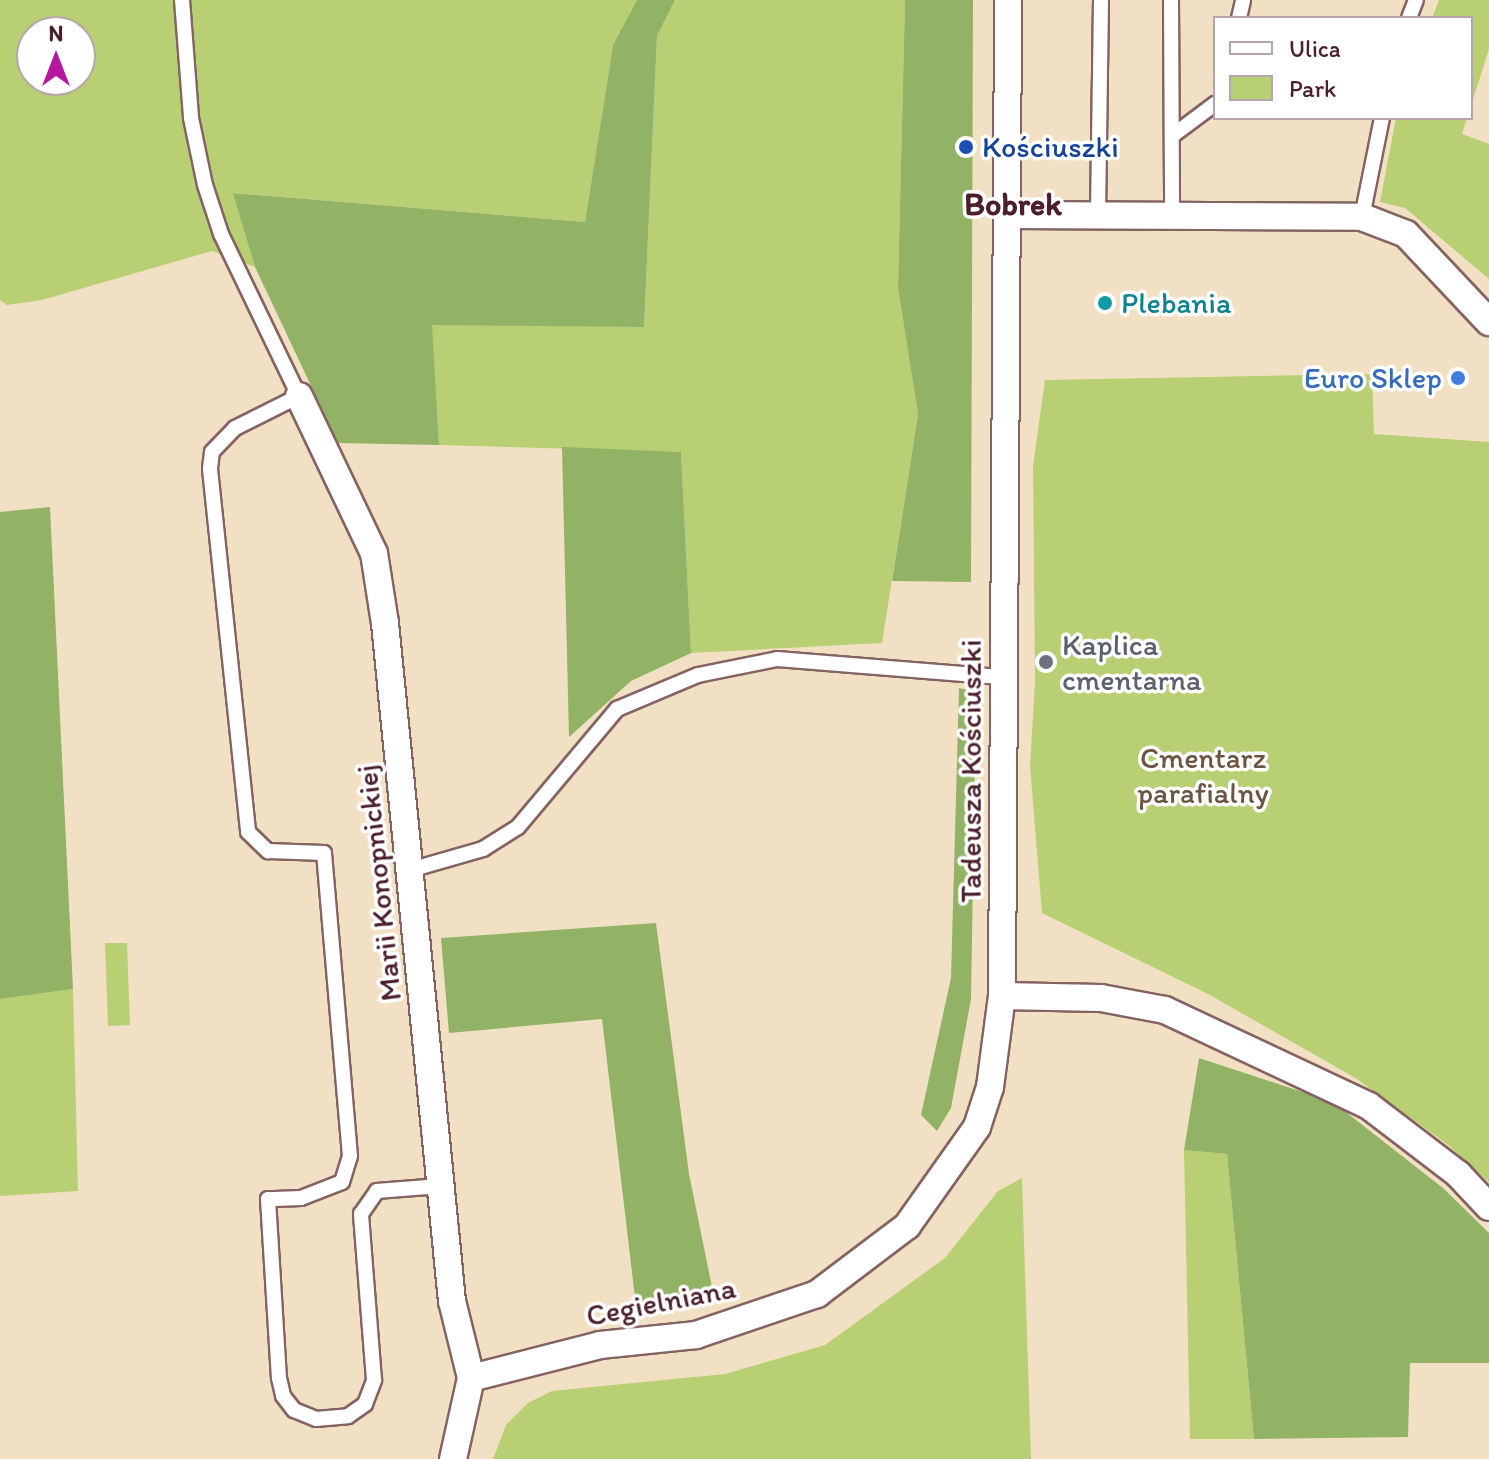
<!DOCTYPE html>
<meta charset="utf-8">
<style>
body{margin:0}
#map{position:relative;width:1489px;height:1459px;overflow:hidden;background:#f2e0c4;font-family:Itim,sans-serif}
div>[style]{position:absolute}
.green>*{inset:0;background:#b9cf73}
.forest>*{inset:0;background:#92b265}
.roads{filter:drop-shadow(2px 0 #856361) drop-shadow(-2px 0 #856361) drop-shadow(0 2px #856361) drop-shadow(0 -2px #856361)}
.service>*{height:14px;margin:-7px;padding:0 7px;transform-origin:7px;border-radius:7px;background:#fff}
.minor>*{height:26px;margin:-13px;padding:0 13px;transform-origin:13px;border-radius:13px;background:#fff}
.dots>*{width:22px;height:22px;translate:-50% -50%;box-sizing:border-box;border:4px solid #fff;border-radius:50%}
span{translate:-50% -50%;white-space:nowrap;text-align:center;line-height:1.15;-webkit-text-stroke:7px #fff;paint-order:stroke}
.transit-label{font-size:30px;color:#164399}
.left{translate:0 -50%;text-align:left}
.culture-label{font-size:30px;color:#0d838f}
.shop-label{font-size:30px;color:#366cbe}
.right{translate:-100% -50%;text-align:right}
.worship-label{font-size:30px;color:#5b616d}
.park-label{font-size:30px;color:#6b5441}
.street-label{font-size:30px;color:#4a1f2b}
.neighbourhood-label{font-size:32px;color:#4a1f2b;font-weight:700}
.legend{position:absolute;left:1213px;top:16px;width:260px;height:104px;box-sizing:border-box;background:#fff;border:2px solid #b7a5aa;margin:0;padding:10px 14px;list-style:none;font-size:24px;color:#4a1f2b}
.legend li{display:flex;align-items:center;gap:16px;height:40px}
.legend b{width:40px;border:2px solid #b7a5aa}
.north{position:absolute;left:16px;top:16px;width:80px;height:80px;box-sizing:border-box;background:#fff;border:2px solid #b7a5aa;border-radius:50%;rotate:0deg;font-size:22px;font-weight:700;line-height:32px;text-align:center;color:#4a1f2b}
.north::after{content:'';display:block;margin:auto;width:28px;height:36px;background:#b5179e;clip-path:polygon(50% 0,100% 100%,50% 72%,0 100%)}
</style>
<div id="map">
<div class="green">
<i style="clip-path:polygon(evenodd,0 0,637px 0,613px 45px,585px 222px,234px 193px,255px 267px,212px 251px,42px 300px,7px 305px,0 300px,0 0,32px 32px,80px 32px,80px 80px,32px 80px,32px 32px)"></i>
<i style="clip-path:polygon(675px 0,905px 0,898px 288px,918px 414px,882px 643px,691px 653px,681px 452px,439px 445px,431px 324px,644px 327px,657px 36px)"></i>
<i style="clip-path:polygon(1439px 0,1489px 0,1489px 49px,1471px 106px,1471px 18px,1432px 18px)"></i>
<i style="clip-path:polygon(1396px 118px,1467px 118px,1462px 134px,1489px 144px,1489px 279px,1405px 208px,1380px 202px)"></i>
<i style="clip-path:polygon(1372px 374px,1374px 434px,1489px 442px,1489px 1182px,1447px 1144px,1357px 1079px,1208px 994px,1042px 913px,1030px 766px,1035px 682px,1033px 466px,1045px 380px)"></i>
<i style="clip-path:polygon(105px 943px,127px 943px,130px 1025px,108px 1026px)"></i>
<i style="clip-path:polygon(73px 989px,78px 1191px,0 1196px,0 999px)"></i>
<i style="clip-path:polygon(1184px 1150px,1227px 1154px,1254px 1439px,1190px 1439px)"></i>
<i style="clip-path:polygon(1022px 1178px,1031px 1459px,493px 1459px,506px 1425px,528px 1403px,552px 1391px,725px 1374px,825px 1345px,945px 1258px,998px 1191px)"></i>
</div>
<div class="forest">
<i style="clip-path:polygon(637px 0,675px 0,657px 36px,644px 327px,432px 325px,439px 445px,338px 443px,255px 267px,233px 193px,585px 222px,613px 45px)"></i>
<i style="clip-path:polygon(905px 0,973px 0,971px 582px,892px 581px,918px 414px,898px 288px)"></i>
<i style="clip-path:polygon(562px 447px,681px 452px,691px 653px,631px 681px,569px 737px)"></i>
<i style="clip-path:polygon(50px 507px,73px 989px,0 999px,0 512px)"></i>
<i style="clip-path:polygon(959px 688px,976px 692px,971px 999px,951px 1108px,937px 1131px,921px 1115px,951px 978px)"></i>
<i style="clip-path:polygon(656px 923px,689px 1174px,714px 1297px,636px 1306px,602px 1019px,449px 1033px,441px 938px)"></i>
<i style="clip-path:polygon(1199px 1058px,1333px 1102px,1443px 1188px,1489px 1233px,1489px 1363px,1410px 1363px,1408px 1437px,1254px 1439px,1227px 1154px,1184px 1150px)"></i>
</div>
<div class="roads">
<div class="service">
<i style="left:182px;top:0;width:118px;rotate:85.6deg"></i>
<i style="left:191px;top:118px;width:68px;rotate:78.2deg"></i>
<i style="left:205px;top:185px;width:52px;rotate:71.9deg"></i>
<i style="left:221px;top:234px;width:180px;rotate:64.3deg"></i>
<i style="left:299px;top:396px;width:72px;rotate:153.4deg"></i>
<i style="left:235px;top:428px;width:33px;rotate:134deg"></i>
<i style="left:212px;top:452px;width:17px;rotate:97deg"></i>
<i style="left:210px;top:469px;width:365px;rotate:84deg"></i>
<i style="left:248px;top:832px;width:28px;rotate:44deg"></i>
<i style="left:268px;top:851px;width:56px;rotate:2deg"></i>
<i style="left:324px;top:853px;width:304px;rotate:85.1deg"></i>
<i style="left:350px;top:1156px;width:27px;rotate:107deg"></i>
<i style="left:342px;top:1182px;width:44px;rotate:158.7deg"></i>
<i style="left:301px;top:1198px;width:33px;rotate:178deg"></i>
<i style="left:268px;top:1199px;width:179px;rotate:86.5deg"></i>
<i style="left:279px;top:1378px;width:18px;rotate:77deg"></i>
<i style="left:283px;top:1396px;width:18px;rotate:52deg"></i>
<i style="left:294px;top:1410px;width:24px;rotate:22deg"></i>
<i style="left:316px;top:1419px;width:32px;rotate:-5deg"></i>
<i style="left:348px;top:1416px;width:21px;rotate:-35deg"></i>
<i style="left:365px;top:1404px;width:26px;rotate:-69deg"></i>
<i style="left:374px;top:1380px;width:167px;rotate:-94.5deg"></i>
<i style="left:361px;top:1214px;width:28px;rotate:-55deg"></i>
<i style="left:377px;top:1191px;width:63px;rotate:-4.5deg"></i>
<i style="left:1171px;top:0;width:214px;rotate:89.7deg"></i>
<i style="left:1239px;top:18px;width:18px;rotate:-77deg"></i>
<i style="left:1409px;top:18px;width:19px;rotate:-69deg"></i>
<i style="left:1172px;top:136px;width:54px;rotate:-36.7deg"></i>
<i style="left:1098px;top:215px;width:215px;rotate:-89.2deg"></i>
<i style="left:1362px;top:217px;width:101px;rotate:-78.6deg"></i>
<i style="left:410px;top:870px;width:76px;rotate:-16deg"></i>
<i style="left:483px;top:849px;width:41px;rotate:-32.2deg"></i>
<i style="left:518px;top:827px;width:154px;rotate:-50deg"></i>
<i style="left:617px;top:709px;width:88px;rotate:-22.8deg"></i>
<i style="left:698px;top:675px;width:81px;rotate:-11.4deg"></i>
<i style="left:777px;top:659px;width:227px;rotate:4.6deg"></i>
</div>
<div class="minor">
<i style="left:1009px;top:215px;width:353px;rotate:0.3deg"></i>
<i style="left:1362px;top:217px;width:47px;rotate:21.1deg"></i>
<i style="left:1406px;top:234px;width:121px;rotate:46.7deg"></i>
<i style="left:299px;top:396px;width:174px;rotate:64.5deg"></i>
<i style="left:374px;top:553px;width:71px;rotate:81.1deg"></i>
<i style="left:385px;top:623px;width:681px;rotate:84.36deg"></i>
<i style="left:452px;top:1301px;width:79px;rotate:76.1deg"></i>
<i style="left:471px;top:1378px;width:83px;rotate:102.5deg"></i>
<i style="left:1002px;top:996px;width:99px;rotate:1.2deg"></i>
<i style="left:1101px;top:998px;width:65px;rotate:10.6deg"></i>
<i style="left:1165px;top:1010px;width:225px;rotate:25.2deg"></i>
<i style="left:1369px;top:1106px;width:112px;rotate:37.4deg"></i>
<i style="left:1458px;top:1174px;width:45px;rotate:46.8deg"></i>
<i style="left:471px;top:1378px;width:133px;rotate:-14.3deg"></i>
<i style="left:600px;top:1345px;width:97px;rotate:-5.9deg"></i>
<i style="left:696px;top:1335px;width:128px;rotate:-18.7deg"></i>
<i style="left:817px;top:1294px;width:113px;rotate:-37.1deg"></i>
<i style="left:907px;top:1226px;width:121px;rotate:-54.7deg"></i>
<i style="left:977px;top:1127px;width:42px;rotate:-72deg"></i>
<i style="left:990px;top:1087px;width:92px;rotate:-82.5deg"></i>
<i style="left:1002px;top:996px;width:996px;rotate:-89.65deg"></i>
</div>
</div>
<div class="dots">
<i style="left:966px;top:147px;background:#1a4fb4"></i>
<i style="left:1105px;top:303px;background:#0f9aa8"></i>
<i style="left:1458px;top:378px;background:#3f7fe0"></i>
<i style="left:1046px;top:662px;background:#6b7280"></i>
</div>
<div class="transit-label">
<span class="left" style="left:982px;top:147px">Kościuszki</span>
</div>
<div class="culture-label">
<span class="left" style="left:1121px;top:303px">Plebania</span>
</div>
<div class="shop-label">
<span class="right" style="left:1442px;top:378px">Euro Sklep</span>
</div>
<div class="worship-label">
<span class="left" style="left:1062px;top:662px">Kaplica<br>cmentarna</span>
</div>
<div class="park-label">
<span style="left:1203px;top:775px">Cmentarz<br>parafialny</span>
</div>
<div class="street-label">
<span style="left:971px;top:771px;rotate:-90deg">Tadeusza Kościuszki</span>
<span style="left:379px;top:883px;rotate:-96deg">Marii Konopnickiej</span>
<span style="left:661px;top:1302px;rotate:-11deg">Cegielniana</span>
</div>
<div class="neighbourhood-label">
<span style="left:1013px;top:204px">Bobrek</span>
</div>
<ul class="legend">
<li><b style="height:10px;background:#fff"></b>Ulica</li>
<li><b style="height:22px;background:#b9cf73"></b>Park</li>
</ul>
<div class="north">N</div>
</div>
